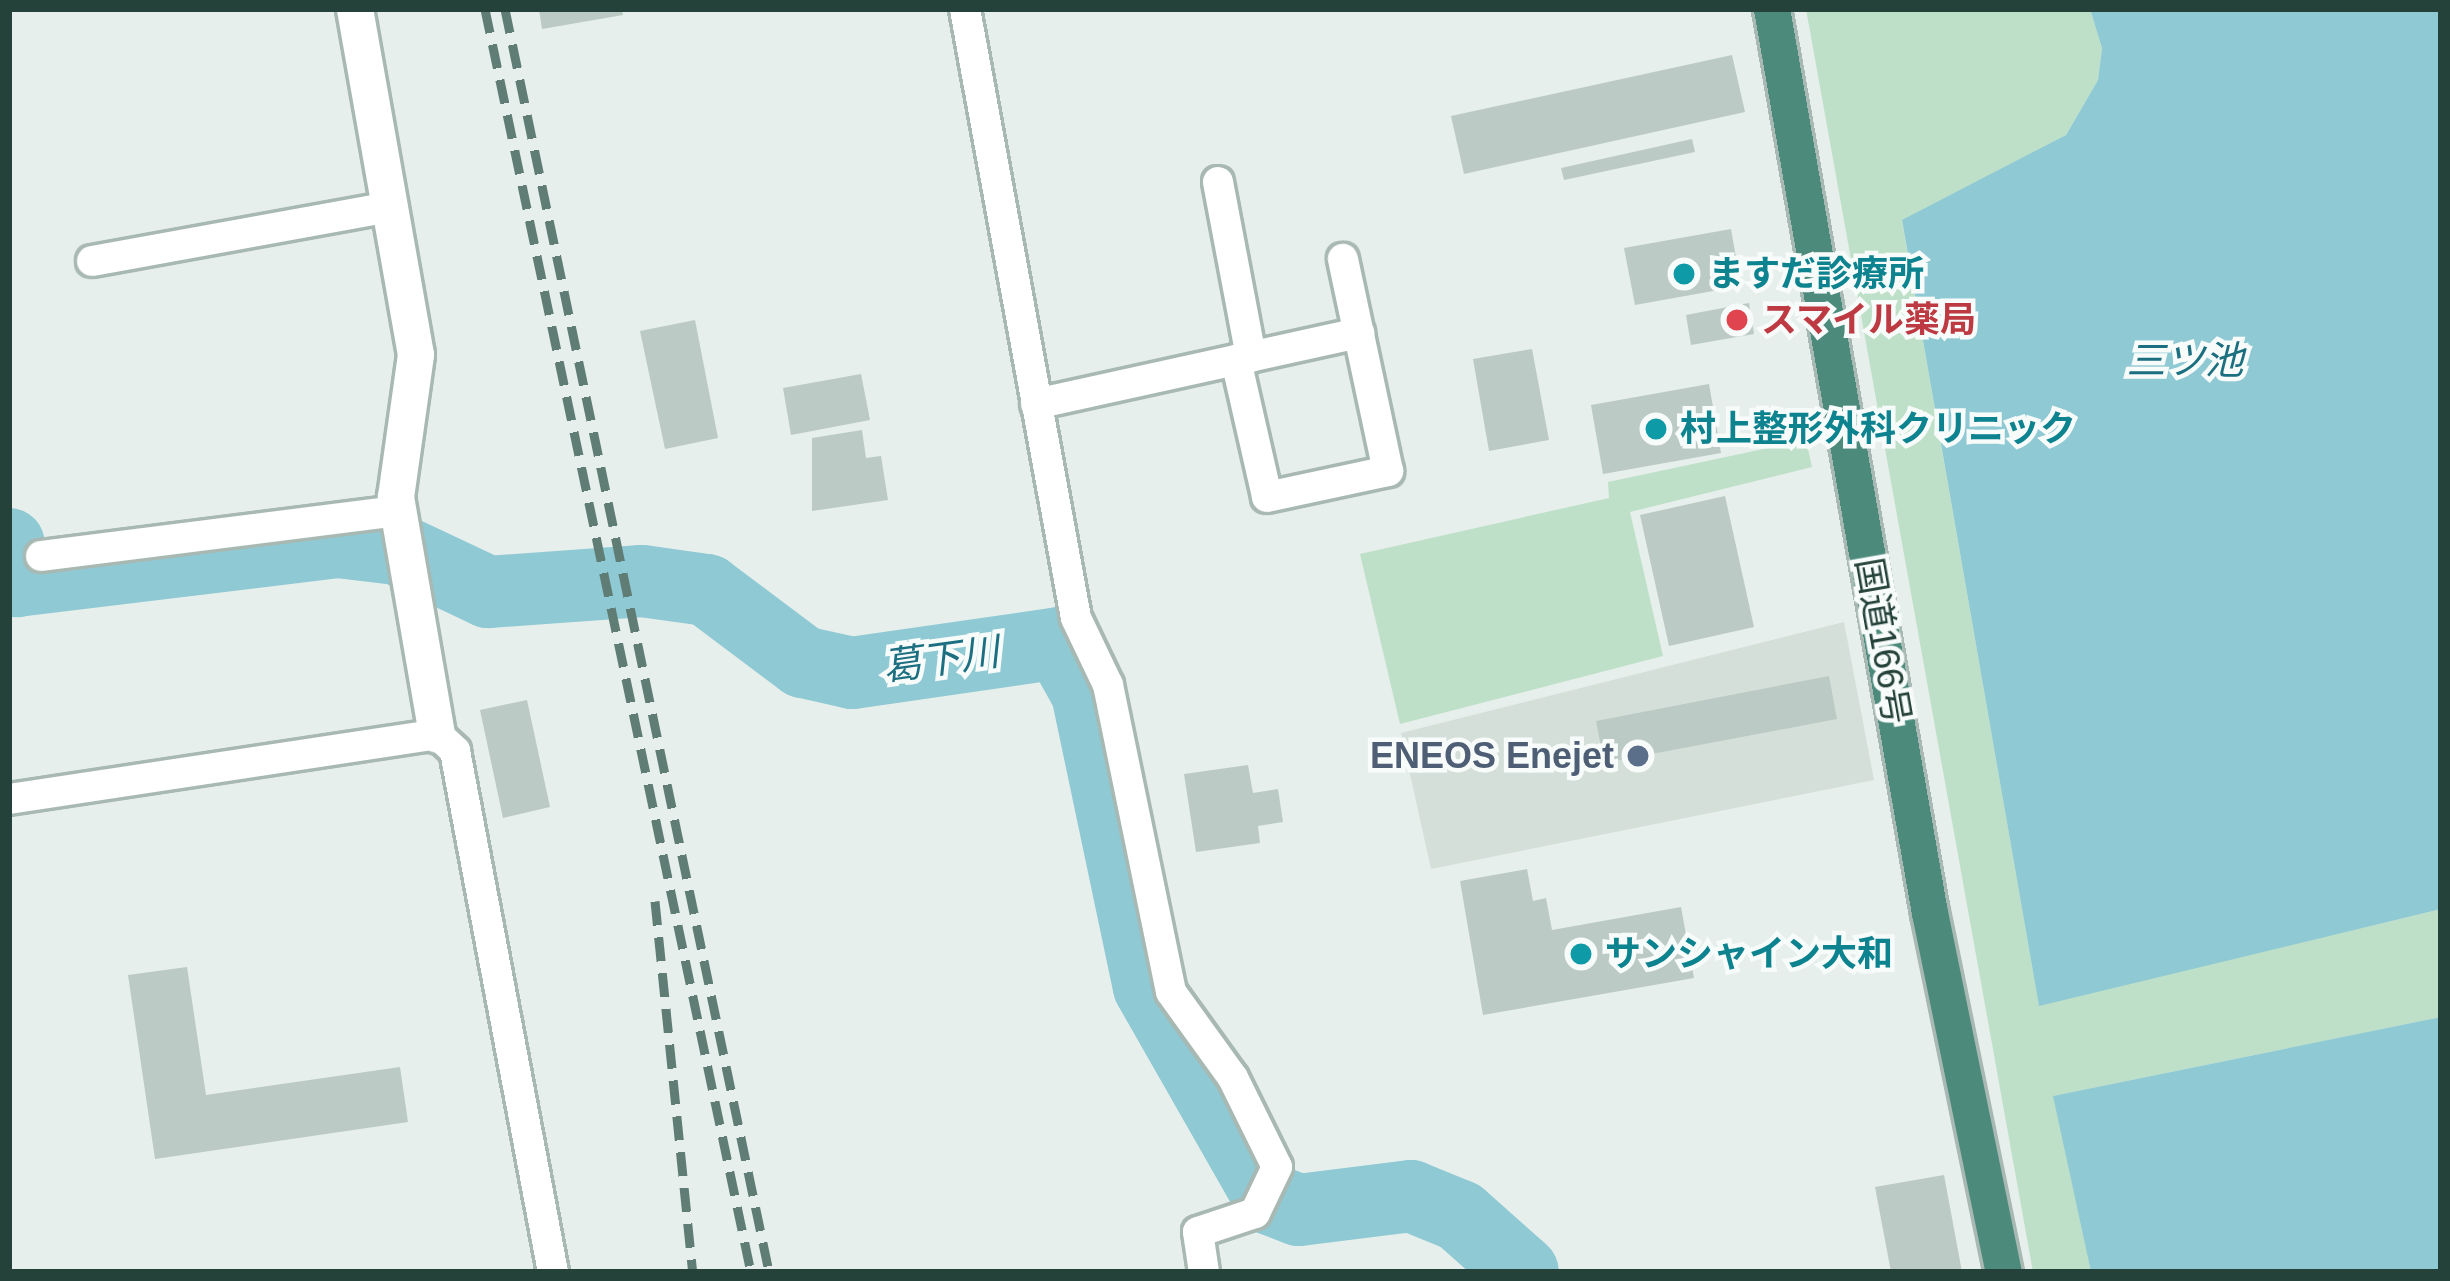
<!DOCTYPE html>
<meta charset="utf-8">
<style>
body{margin:0}
#map{position:relative;width:2450px;height:1281px;overflow:hidden;background:#e6efeb;font-family:Arial,"Noto Sans JP",sans-serif}
div>[style]{position:absolute}
.built>*{inset:0;background:#d4dfda}
.green>*{inset:0;background:#bfe0c8}
.water>*{inset:0;background:#8ec9d4}
.river>*{height:72px;margin:-36px;padding:0 36px;transform-origin:36px;border-radius:36px;background:#8ec9d4}
.building>*{inset:0;background:#bbcac4}
.roads{filter:drop-shadow(3px 0 #a8b8b2) drop-shadow(-3px 0 #a8b8b2) drop-shadow(0 3px #a8b8b2) drop-shadow(0 -3px #a8b8b2)}
.minor>*{height:30px;margin:-15px;padding:0 15px;transform-origin:15px;border-radius:15px;background:#fff}
.tertiary>*{height:36px;margin:-18px;padding:0 18px;transform-origin:18px;border-radius:18px;background:#fff}
.trunk>*{height:36px;margin:-18px;padding:0 18px;transform-origin:18px;border-radius:18px;background:#4c8a7c}
.rail>*{height:9px;margin-top:-4.5px;transform-origin:0;background:repeating-linear-gradient(90deg,#5f7d75 0 24px,transparent 0 36px)}
.dots>*{width:33px;height:33px;translate:-50% -50%;box-sizing:border-box;border:6px solid #f7fbf9;border-radius:50%}
span{translate:-50% -50%;white-space:nowrap;text-align:center;line-height:1.15;-webkit-text-stroke:9px #f7fbf9;paint-order:stroke}
.culture-label{font-size:36px;color:#0d838f;font-weight:700}
.left{translate:0 -50%;text-align:left}
.health-label{font-size:36px;color:#be3a42;font-weight:700}
.street-label{font-size:36px;color:#24423a}
.service-label{font-size:36px;color:#4e5e75;font-weight:700}
.right{translate:-100% -50%;text-align:right}
.water-label{font-size:39px;color:#1c6f80;font-style:italic}
.frame{position:absolute;inset:0;border:12px solid #24423a;pointer-events:none}
</style>
<div id="map">
<div class="built">
<i style="clip-path:polygon(1844px 622px,1874px 780px,1431px 869px,1401px 733px)"></i>
</div>
<div class="green">
<i style="clip-path:polygon(1806px 9px,2090px 9px,2102px 48px,2098px 80px,2066px 135px,1902px 221px,2039px 1005px,2441px 909px,2441px 1017px,2054px 1096px,2091px 1272px,2033px 1272px)"></i>
<i style="clip-path:polygon(1806px 440px,1812px 467px,1630px 512px,1663px 656px,1400px 724px,1360px 554px,1609px 498px,1608px 482px)"></i>
</div>
<div class="water">
<i style="clip-path:polygon(2090px 9px,2441px 9px,2441px 909px,2039px 1006px,1902px 220px,2066px 135px,2098px 80px,2102px 48px)"></i>
<i style="clip-path:polygon(2441px 1017px,2441px 1272px,2091px 1272px,2053px 1096px)"></i>
</div>
<div class="river">
<i style="left:9px;top:544px;width:38px;rotate:79deg"></i>
<i style="left:16px;top:581px;width:324px;rotate:-6.9deg"></i>
<i style="left:338px;top:542px;width:59px;rotate:6.8deg"></i>
<i style="left:397px;top:549px;width:101px;rotate:25.3deg"></i>
<i style="left:488px;top:592px;width:154px;rotate:-4.1deg"></i>
<i style="left:642px;top:581px;width:66px;rotate:7.9deg"></i>
<i style="left:707px;top:590px;width:120px;rotate:36.9deg"></i>
<i style="left:803px;top:662px;width:50px;rotate:12.7deg"></i>
<i style="left:852px;top:673px;width:209px;rotate:-8.2deg"></i>
<i style="left:1059px;top:643px;width:57px;rotate:60.8deg"></i>
<i style="left:1087px;top:693px;width:300px;rotate:78.1deg"></i>
<i style="left:1149px;top:987px;width:244px;rotate:60.3deg"></i>
<i style="left:1270px;top:1199px;width:31px;rotate:21deg"></i>
<i style="left:1299px;top:1210px;width:113px;rotate:-7.1deg"></i>
<i style="left:1411px;top:1196px;width:53px;rotate:22.2deg"></i>
<i style="left:1460px;top:1216px;width:84px;rotate:41.6deg"></i>
</div>
<div class="building">
<i style="clip-path:polygon(539px 9px,622px 9px,623px 15px,542px 29px)"></i>
<i style="clip-path:polygon(1732px 55px,1745px 112px,1464px 174px,1451px 116px)"></i>
<i style="clip-path:polygon(1692px 139px,1695px 152px,1564px 180px,1561px 168px)"></i>
<i style="clip-path:polygon(1731px 229px,1741px 286px,1635px 305px,1624px 248px)"></i>
<i style="clip-path:polygon(1749px 303px,1754px 334px,1691px 345px,1686px 315px)"></i>
<i style="clip-path:polygon(695px 320px,718px 438px,665px 449px,640px 331px)"></i>
<i style="clip-path:polygon(1532px 349px,1549px 440px,1489px 451px,1473px 359px)"></i>
<i style="clip-path:polygon(861px 374px,870px 420px,791px 435px,783px 388px)"></i>
<i style="clip-path:polygon(1709px 384px,1721px 453px,1603px 474px,1591px 405px)"></i>
<i style="clip-path:polygon(862px 430px,866px 458px,881px 456px,888px 500px,812px 511px,812px 438px)"></i>
<i style="clip-path:polygon(1725px 496px,1754px 627px,1669px 646px,1640px 515px)"></i>
<i style="clip-path:polygon(1829px 676px,1837px 719px,1604px 763px,1596px 721px)"></i>
<i style="clip-path:polygon(527px 700px,550px 807px,503px 818px,480px 710px)"></i>
<i style="clip-path:polygon(1248px 765px,1253px 793px,1278px 789px,1283px 822px,1258px 826px,1260px 843px,1196px 852px,1184px 774px)"></i>
<i style="clip-path:polygon(1527px 869px,1533px 901px,1546px 898px,1552px 930px,1681px 907px,1694px 978px,1483px 1015px,1460px 881px)"></i>
<i style="clip-path:polygon(187px 967px,206px 1095px,400px 1067px,408px 1122px,155px 1159px,128px 975px)"></i>
<i style="clip-path:polygon(1944px 1175px,1962px 1272px,1891px 1272px,1875px 1187px)"></i>
</div>
<div class="roads">
<div class="minor">
<i style="left:965px;top:9px;width:619px;rotate:79.67deg"></i>
<i style="left:1076px;top:618px;width:74px;rotate:64.5deg"></i>
<i style="left:1108px;top:685px;width:313px;rotate:78.4deg"></i>
<i style="left:1171px;top:992px;width:106px;rotate:54.2deg"></i>
<i style="left:1233px;top:1078px;width:99px;rotate:63.7deg"></i>
<i style="left:1277px;top:1167px;width:51px;rotate:115.6deg"></i>
<i style="left:1255px;top:1213px;width:60px;rotate:161.6deg"></i>
<i style="left:1198px;top:1232px;width:40px;rotate:81.5deg"></i>
<i style="left:1218px;top:182px;width:178px;rotate:79.3deg"></i>
<i style="left:92px;top:261px;width:303px;rotate:-10.3deg"></i>
<i style="left:1236px;top:360px;width:140px;rotate:77.2deg"></i>
<i style="left:1267px;top:497px;width:124px;rotate:-12.1deg"></i>
<i style="left:1388px;top:471px;width:217px;rotate:-102deg"></i>
<i style="left:1036px;top:404px;width:331px;rotate:-12.4deg"></i>
<i style="left:41px;top:556px;width:360px;rotate:-7.2deg"></i>
<i style="left:9px;top:799px;width:433px;rotate:-8.6deg"></i>
<i style="left:437px;top:734px;width:25px;rotate:43deg"></i>
<i style="left:455px;top:751px;width:530px;rotate:79.35deg"></i>
</div>
<div class="tertiary">
<i style="left:355px;top:9px;width:351px;rotate:80deg"></i>
<i style="left:416px;top:355px;width:143px;rotate:98deg"></i>
<i style="left:396px;top:497px;width:241px;rotate:80.2deg"></i>
</div>
<div class="trunk">
<i style="left:1772px;top:9px;width:918px;rotate:80.09deg"></i>
<i style="left:1930px;top:913px;width:367px;rotate:78.4deg"></i>
</div>
</div>
<div class="rail">
<i style="left:485px;top:9px;width:1291px;rotate:78.11deg"></i>
<i style="left:505px;top:9px;width:1290px;rotate:78.19deg"></i>
<i style="left:655px;top:901px;width:373px;rotate:84.2deg"></i>
</div>
<div class="dots">
<i style="left:1684px;top:274px;background:#0f9aa8"></i>
<i style="left:1737px;top:320px;background:#e0444e"></i>
<i style="left:1656px;top:429px;background:#0f9aa8"></i>
<i style="left:1638px;top:756px;background:#5c6f8a"></i>
<i style="left:1581px;top:954px;background:#0f9aa8"></i>
</div>
<div class="culture-label">
<span class="left" style="left:1708px;top:274px">ますだ診療所</span>
<span class="left" style="left:1680px;top:429px">村上整形外科クリニック</span>
<span class="left" style="left:1605px;top:954px">サンシャイン大和</span>
</div>
<div class="health-label">
<span class="left" style="left:1761px;top:320px">スマイル薬局</span>
</div>
<div class="street-label">
<span style="left:1883px;top:641px;rotate:80deg">国道166号</span>
</div>
<div class="service-label">
<span class="right" style="left:1614px;top:756px">ENEOS Enejet</span>
</div>
<div class="water-label">
<span style="left:2185px;top:361px">三ツ池</span>
<span style="left:941px;top:660px;rotate:-8deg">葛下川</span>
</div>
<div class="frame"></div>
</div>
